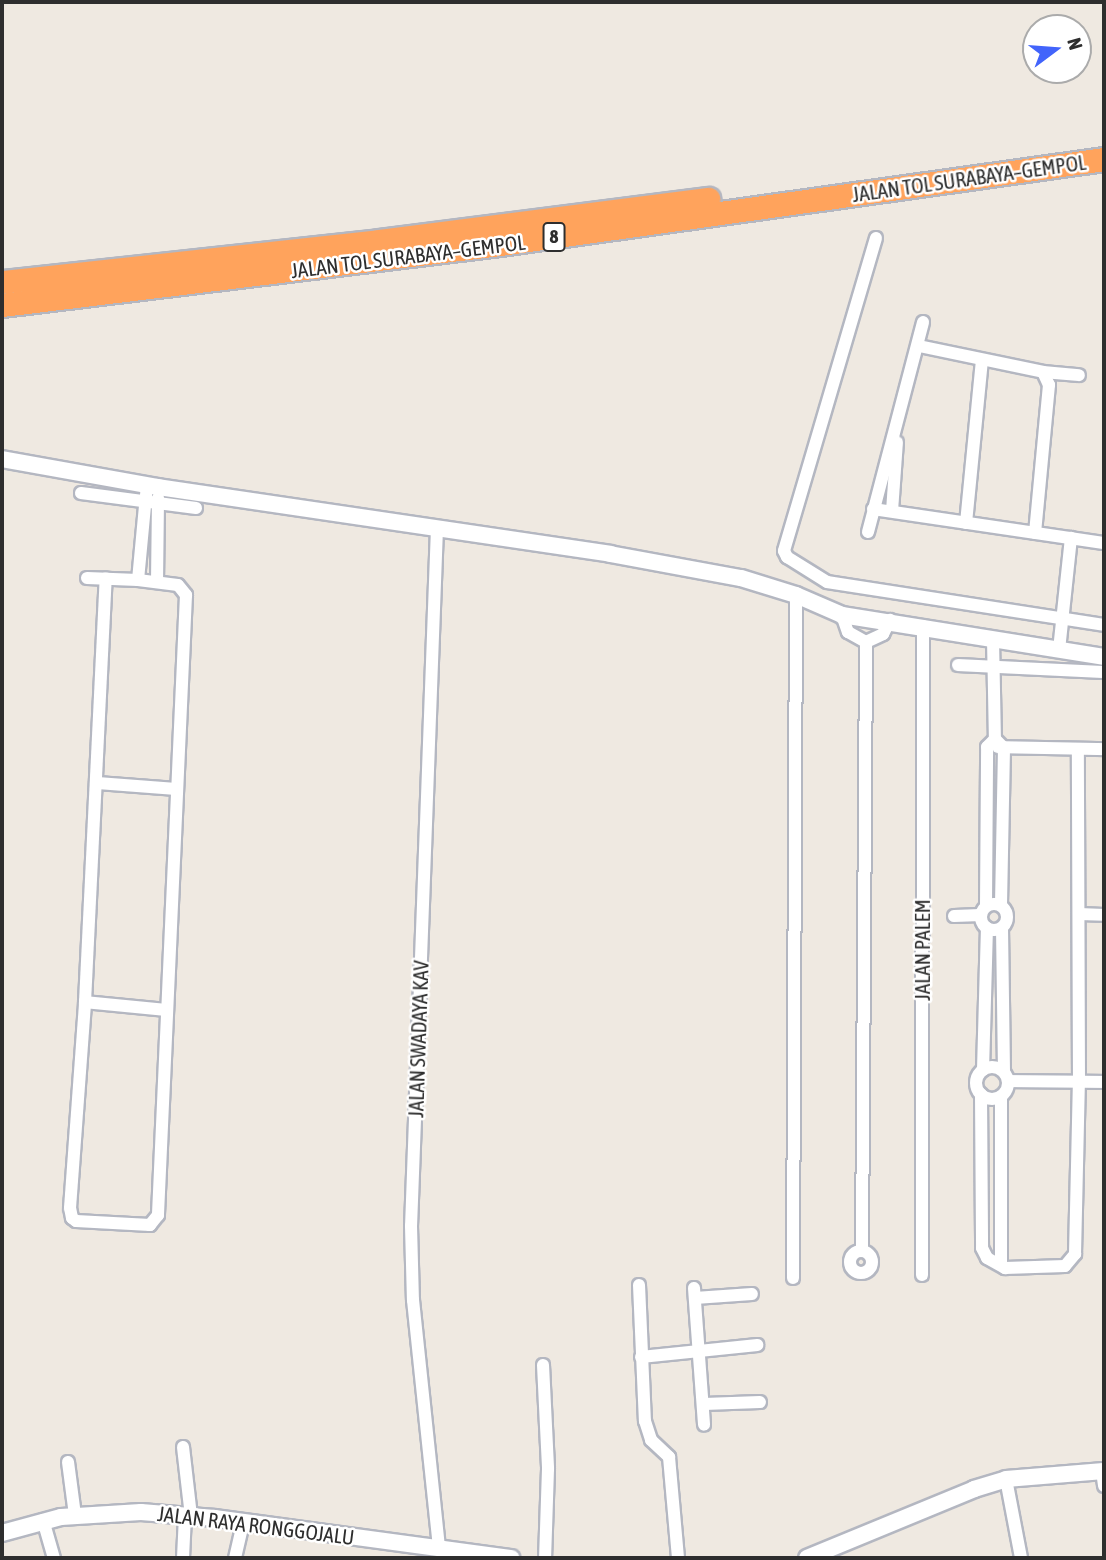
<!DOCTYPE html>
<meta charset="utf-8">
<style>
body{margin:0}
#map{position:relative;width:1106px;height:1560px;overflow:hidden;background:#efe9e1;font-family:"Asap Condensed",sans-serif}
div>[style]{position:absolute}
.roads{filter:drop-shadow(2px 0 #b4b7c1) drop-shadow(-2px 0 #b4b7c1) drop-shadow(0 2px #b4b7c1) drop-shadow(0 -2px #b4b7c1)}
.minor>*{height:12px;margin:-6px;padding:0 6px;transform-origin:6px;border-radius:6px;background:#fff}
.minor>.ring{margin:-6px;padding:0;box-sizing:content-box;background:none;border:12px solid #fff;border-radius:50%}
.tertiary>*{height:16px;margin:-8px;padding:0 8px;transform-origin:8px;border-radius:8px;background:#fff}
.motorway>*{height:23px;margin:-11.5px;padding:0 11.5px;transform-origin:11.5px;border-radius:11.5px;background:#ffa35c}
span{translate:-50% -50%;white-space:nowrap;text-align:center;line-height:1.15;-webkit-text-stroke:5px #fff;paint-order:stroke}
.shield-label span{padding:2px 5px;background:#fff;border:2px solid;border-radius:5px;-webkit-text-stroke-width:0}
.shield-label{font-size:19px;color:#2e2e2e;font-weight:700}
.street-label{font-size:21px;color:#2e2e2e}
.frame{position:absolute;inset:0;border:4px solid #2e2e2e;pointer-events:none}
.north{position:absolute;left:1022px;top:14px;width:70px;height:70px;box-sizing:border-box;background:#fff;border:2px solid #ababab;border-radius:50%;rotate:74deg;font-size:19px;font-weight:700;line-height:28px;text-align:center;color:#2e2e2e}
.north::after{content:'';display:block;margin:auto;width:24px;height:32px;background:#4264fb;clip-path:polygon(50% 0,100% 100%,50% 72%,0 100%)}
</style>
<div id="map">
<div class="roads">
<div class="minor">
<i style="left:876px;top:238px;width:326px;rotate:106.4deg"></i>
<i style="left:784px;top:551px;width:7px;rotate:63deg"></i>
<i style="left:787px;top:557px;width:47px;rotate:32deg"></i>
<i style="left:827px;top:582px;width:280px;rotate:8.8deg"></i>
<i style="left:919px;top:346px;width:127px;rotate:11.8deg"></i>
<i style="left:1043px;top:372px;width:36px;rotate:5deg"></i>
<i style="left:81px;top:493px;width:116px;rotate:7.4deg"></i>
<i style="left:873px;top:509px;width:233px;rotate:8.4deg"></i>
<i style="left:892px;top:511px;width:69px;rotate:-85.9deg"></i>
<i style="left:966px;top:523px;width:163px;rotate:-84.4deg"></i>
<i style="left:437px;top:528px;width:698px;rotate:92.13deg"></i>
<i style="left:411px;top:1226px;width:74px;rotate:88.5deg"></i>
<i style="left:413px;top:1300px;width:249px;rotate:84deg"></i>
<i style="left:868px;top:532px;width:217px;rotate:-75.3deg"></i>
<i style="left:1035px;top:533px;width:149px;rotate:-84.6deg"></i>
<i style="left:1049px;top:385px;width:14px;rotate:-115deg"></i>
<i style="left:87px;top:578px;width:51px;rotate:2.2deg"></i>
<i style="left:138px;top:580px;width:40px;rotate:7.1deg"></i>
<i style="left:178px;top:585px;width:13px;rotate:51deg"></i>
<i style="left:186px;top:595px;width:621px;rotate:92.59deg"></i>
<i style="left:158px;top:1215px;width:13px;rotate:129deg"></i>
<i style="left:150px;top:1225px;width:74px;rotate:-176.9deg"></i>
<i style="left:76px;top:1221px;width:5px;rotate:-143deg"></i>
<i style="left:72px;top:1218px;width:10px;rotate:-101deg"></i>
<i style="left:70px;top:1208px;width:207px;rotate:-85.8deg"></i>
<i style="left:85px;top:1002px;width:424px;rotate:-87.2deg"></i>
<i style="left:138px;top:580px;width:95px;rotate:-84.6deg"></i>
<i style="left:157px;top:582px;width:84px;rotate:-89.3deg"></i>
<i style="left:842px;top:615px;width:18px;rotate:71deg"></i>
<i style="left:848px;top:632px;width:21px;rotate:29deg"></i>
<i style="left:993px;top:639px;width:100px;rotate:88.9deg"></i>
<i style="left:995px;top:739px;width:13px;rotate:45deg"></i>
<i style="left:1004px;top:748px;width:157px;rotate:91.1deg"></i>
<i style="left:1059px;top:650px;width:113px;rotate:-83.9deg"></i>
<i style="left:958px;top:665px;width:144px;rotate:2.8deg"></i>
<i style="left:998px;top:747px;width:106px;rotate:1.1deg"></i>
<i style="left:97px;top:783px;width:80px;rotate:4.3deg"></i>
<i class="ring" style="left:981px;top:904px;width:14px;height:14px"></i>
<i style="left:986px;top:906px;width:159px;rotate:-89.6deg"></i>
<i style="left:987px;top:747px;width:11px;rotate:-45deg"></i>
<i style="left:1079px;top:914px;width:25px;rotate:2deg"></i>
<i style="left:954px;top:916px;width:27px;rotate:-2deg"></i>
<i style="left:1002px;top:928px;width:144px;rotate:89.2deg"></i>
<i style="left:85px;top:1002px;width:81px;rotate:5.6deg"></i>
<i class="ring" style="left:976px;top:1067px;width:20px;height:20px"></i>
<i style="left:983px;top:1070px;width:142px;rotate:-88.4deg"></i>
<i style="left:1008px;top:1081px;width:96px;rotate:0.6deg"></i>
<i style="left:981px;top:1094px;width:154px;rotate:89.6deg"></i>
<i style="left:982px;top:1248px;width:11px;rotate:63deg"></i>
<i style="left:987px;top:1258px;width:21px;rotate:29deg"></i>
<i style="left:1005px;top:1268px;width:60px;rotate:-1.9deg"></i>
<i style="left:1065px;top:1266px;width:16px;rotate:-50deg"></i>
<i style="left:1075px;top:1254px;width:172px;rotate:-88.7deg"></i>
<i style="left:1079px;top:1082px;width:333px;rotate:-90.2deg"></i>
<i style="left:862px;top:1251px;width:609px;rotate:-89.62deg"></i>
<i style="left:866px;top:642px;width:19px;rotate:-25deg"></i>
<i style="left:883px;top:634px;width:16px;rotate:-63deg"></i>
<i class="ring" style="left:850px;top:1251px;width:10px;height:10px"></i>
<i style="left:1001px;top:1264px;width:167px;rotate:-90deg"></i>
<i style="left:922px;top:1275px;width:649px;rotate:-89.91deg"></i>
<i style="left:793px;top:1278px;width:683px;rotate:-89.75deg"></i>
<i style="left:639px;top:1285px;width:136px;rotate:87.5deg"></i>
<i style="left:645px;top:1421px;width:20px;rotate:72deg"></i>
<i style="left:651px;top:1440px;width:25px;rotate:43deg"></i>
<i style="left:669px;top:1457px;width:101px;rotate:84.9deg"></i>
<i style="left:694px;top:1288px;width:137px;rotate:85.8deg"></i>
<i style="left:695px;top:1298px;width:57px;rotate:-4deg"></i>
<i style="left:641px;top:1357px;width:117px;rotate:-5.9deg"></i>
<i style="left:543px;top:1365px;width:104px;rotate:87.2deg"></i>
<i style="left:548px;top:1469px;width:89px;rotate:91.9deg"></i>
<i style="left:704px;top:1404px;width:56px;rotate:-2deg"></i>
<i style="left:183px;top:1447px;width:69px;rotate:83.4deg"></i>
<i style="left:68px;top:1462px;width:53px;rotate:82.5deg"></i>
<i style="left:1102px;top:1471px;width:15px;rotate:82deg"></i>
<i style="left:1006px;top:1479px;width:80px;rotate:79.2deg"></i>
<i style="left:43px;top:1520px;width:40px;rotate:74deg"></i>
<i style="left:183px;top:1558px;width:42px;rotate:-87.3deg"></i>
<i style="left:235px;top:1558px;width:37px;rotate:-77deg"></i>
</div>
<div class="tertiary">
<i style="left:2px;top:459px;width:158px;rotate:10.2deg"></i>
<i style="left:158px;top:487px;width:457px;rotate:8.4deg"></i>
<i style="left:610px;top:554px;width:133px;rotate:10.4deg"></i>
<i style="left:741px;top:578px;width:58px;rotate:17.2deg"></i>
<i style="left:796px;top:595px;width:50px;rotate:23.5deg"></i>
<i style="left:842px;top:615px;width:265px;rotate:9.1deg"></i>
<i style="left:2px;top:1533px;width:61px;rotate:-15.2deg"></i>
<i style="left:61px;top:1517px;width:80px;rotate:-3.6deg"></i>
<i style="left:141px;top:1512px;width:74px;rotate:4.6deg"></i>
<i style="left:215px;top:1518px;width:299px;rotate:7.7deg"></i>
<i style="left:807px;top:1558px;width:181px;rotate:-22.4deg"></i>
<i style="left:974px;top:1489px;width:34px;rotate:-17deg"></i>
<i style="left:1006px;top:1479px;width:98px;rotate:-4.7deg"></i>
</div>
<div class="motorway">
<i style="left:2px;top:282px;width:379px;rotate:-6.2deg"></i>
<i style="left:379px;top:241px;width:332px;rotate:-7.3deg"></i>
<i style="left:2px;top:305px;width:502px;rotate:-6.98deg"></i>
<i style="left:500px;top:244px;width:610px;rotate:-8.01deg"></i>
</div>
</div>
<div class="shield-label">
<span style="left:554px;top:237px">8</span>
</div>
<div class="street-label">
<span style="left:969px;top:178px;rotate:-8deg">JALAN TOL SURABAYA–GEMPOL</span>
<span style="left:408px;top:256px;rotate:-7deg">JALAN TOL SURABAYA–GEMPOL</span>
<span style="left:922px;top:950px;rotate:-90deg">JALAN PALEM</span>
<span style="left:418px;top:1039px;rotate:-88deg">JALAN SWADAYA KAV</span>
<span style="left:256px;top:1525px;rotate:7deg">JALAN RAYA RONGGOJALU</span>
</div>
<div class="frame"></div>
<div class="north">N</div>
</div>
